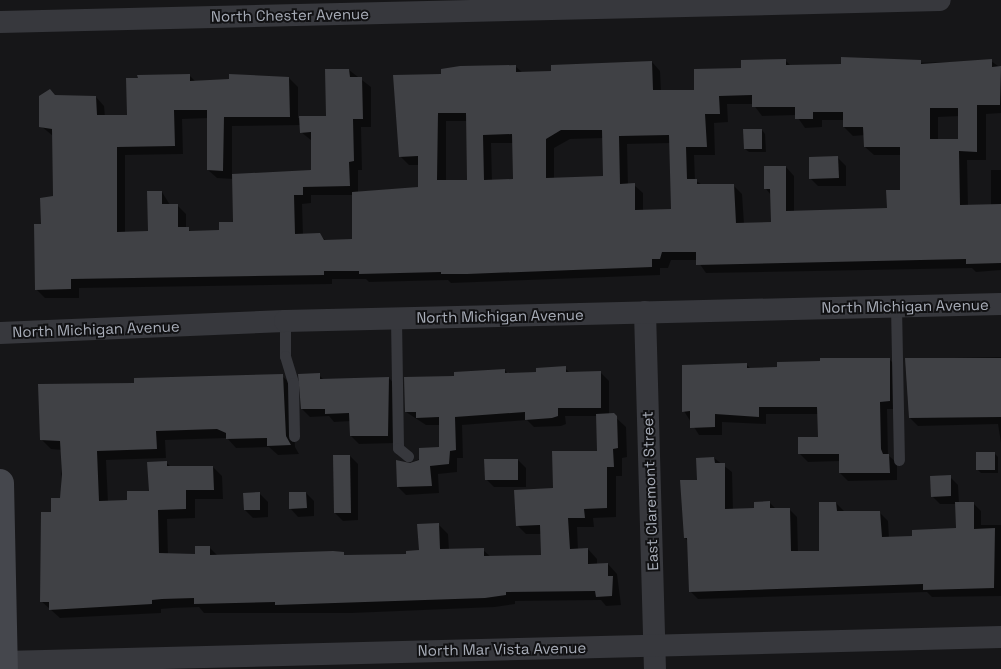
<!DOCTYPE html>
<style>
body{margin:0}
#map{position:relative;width:1001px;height:669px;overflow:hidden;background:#161618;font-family:"Space Grotesk",sans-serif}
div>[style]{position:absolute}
.shadow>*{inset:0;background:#0007}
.building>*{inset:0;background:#404145}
.lane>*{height:11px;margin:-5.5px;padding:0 5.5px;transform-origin:5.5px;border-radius:5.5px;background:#37383d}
.street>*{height:22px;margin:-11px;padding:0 11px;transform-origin:11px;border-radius:11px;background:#37383d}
.secondary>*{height:28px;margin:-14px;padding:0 14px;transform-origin:14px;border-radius:14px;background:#45474d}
span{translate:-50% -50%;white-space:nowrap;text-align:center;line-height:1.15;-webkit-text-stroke:4px #111113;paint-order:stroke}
.street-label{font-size:15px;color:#a8adb8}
</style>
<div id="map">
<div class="shadow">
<i style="clip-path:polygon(evenodd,786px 61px,791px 66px,991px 61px,1001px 68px,1001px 113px,986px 114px,986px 160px,967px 160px,968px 206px,991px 206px,991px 170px,1001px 170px,1001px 270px,976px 272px,972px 268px,706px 273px,697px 260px,671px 260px,668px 268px,660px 268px,660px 275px,451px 283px,448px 280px,369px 282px,366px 279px,332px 279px,332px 284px,79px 288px,79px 298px,45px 298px,36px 289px,42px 225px,55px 197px,53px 136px,41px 126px,56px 97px,96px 97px,104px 106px,105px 117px,128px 116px,189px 75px,196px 82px,289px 78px,298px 87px,298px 118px,327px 117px,349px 70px,371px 87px,371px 127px,361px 127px,362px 170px,358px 170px,358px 192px,419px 189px,419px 165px,409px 165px,400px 156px,442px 75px,515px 66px,523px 73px,553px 73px,652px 62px,660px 71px,661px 91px,696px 91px,742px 69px,786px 61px,727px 104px,753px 104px,762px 116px,796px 115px,805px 128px,822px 127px,822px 120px,844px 120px,844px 127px,853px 136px,865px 135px,865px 147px,874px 155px,901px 155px,901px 191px,888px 210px,794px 212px,794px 176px,786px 167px,766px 189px,771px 195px,772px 223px,744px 224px,742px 194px,733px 185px,702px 185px,695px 180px,694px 155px,715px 155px,714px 123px,728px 122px,727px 104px,786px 61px,960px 116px,960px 140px,938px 140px,938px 117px,960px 116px,786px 61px,209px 118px,208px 170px,217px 178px,233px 179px,234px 223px,220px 232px,192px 232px,186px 228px,186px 214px,177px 205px,170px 205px,162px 192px,149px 232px,125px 233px,125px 155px,183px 154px,182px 119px,209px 118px,786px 61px,446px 121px,467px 121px,468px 181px,446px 182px,446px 121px,786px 61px,301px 125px,301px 132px,312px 141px,313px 171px,232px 176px,232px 126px,301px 125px,786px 61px,604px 138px,604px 177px,554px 179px,554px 148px,570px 139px,604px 138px,786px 61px,491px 143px,513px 143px,514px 180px,492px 181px,491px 143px,786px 61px,671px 143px,673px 211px,643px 211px,643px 193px,634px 185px,628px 185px,627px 144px,671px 143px,786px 61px,311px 195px,353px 195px,354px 241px,326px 241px,320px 235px,303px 235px,302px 204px,311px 203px,311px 195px)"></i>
<i style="clip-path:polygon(762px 130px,765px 134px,766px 152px,749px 152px,745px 149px)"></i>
<i style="clip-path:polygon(838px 158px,846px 166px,846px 186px,818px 186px,810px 178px)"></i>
<i style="clip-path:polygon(1001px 357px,1001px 443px,998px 424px,918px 426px,910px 418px,906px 359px)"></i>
<i style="clip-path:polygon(889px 359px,897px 367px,898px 409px,887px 409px,888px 455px,897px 463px,897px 480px,848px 481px,840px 473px,840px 461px,808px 462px,800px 454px,819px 438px,818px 414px,766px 414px,766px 424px,722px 422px,722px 435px,699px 435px,684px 411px,746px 364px,751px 369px,779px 368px)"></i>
<i style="clip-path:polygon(565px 368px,570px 373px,601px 373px,609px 381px,609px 415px,613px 415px,626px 427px,627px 457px,622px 458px,622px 476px,616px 476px,616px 517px,593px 518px,594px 527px,577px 527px,578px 550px,588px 549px,597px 559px,597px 565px,608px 564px,617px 574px,621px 605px,606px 606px,601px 600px,515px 601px,515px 604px,495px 607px,352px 613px,204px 613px,199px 607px,172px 608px,161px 609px,161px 613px,60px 618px,41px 601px,53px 513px,61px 499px,62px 450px,51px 449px,42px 440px,135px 384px,282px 376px,292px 385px,295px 447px,299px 454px,278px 455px,269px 447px,236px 448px,227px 438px,165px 440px,166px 458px,106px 460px,108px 502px,129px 502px,150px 492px,166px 462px,171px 467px,213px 467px,222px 476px,223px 499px,195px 499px,195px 518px,167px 519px,168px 555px,196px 555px,209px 547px,218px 556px,407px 556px,420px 551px,438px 524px,448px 534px,449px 550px,483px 550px,491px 557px,542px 556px,542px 534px,526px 534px,517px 525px,599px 452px,597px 416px,565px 416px,566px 424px,561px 426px,534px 427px,527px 420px,462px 425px,463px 458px,457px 458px,457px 472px,438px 474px,439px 493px,406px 495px,398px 487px,410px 464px,440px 448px,440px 425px,426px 425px,406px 412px,455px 378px,505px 370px,509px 375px,537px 374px)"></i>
<i style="clip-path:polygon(319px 375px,324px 380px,389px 378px,397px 387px,396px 443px,359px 444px,351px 436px,351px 421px,334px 422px,329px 416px,310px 417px,302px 409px)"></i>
<i style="clip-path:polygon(994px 453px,998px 457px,998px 473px,981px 473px,978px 470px)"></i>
<i style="clip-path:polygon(350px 456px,358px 464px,358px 520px,343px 521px,335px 513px)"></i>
<i style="clip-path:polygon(714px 458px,732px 472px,733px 510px,756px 510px,769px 502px,776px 509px,789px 509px,797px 517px,798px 552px,821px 552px,836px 503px,844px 511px,880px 513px,888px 521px,889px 538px,913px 537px,957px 529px,957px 504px,940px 504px,932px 496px,950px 477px,958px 485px,959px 503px,973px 503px,981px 511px,981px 525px,1001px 525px,1001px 596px,932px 597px,927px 592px,698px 599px,690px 591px,689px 542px,685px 538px,681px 481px,698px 481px)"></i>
<i style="clip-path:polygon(518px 460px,526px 468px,526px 487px,494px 487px,486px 479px)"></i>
<i style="clip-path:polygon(306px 493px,314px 501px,314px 516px,298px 517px,290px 508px)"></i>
<i style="clip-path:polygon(260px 494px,268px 502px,268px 517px,253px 518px,245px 510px)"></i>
</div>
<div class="building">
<i style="clip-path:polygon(evenodd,841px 57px,921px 60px,921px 64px,992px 59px,992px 67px,1001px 66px,1000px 105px,977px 105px,977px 152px,959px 151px,960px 205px,1001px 204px,1001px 263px,966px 264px,966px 259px,696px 265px,696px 252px,662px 252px,660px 259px,652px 259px,652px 267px,467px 274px,441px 274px,441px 272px,359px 274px,359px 271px,324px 271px,324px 275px,71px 279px,71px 289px,35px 290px,34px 224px,41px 224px,40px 198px,53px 196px,52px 129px,39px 127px,39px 96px,50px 89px,55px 95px,96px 96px,97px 115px,127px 115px,126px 78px,138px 78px,137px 75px,190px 74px,190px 81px,229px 79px,229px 74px,289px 77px,290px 117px,224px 117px,223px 171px,207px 170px,207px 110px,174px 110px,175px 146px,117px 147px,117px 232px,148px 231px,147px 191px,162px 191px,162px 204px,178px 204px,178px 227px,189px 227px,189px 231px,219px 230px,219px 222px,233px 222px,232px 174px,311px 170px,311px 132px,300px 133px,299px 116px,326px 116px,325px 69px,349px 69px,350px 77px,362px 77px,363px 119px,353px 119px,354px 161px,349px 162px,350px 186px,303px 187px,303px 195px,294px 195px,295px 234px,320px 233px,324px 240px,352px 239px,352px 192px,418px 187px,418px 156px,399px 157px,393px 75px,441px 74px,441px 69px,460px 66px,516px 65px,516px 72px,551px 71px,551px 65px,652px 61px,653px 90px,694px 90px,694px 69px,741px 68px,741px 60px,786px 59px,786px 65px,841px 64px,841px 57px,752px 95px,752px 107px,795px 107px,795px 119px,813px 119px,813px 112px,843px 112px,843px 127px,863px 127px,864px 147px,900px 147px,900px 190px,886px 190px,887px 208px,786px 211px,786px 166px,764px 166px,764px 189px,770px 189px,771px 222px,736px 223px,734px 184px,697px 184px,697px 179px,687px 179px,686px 147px,707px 147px,705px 114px,720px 114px,719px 96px,752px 95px,841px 57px,930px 108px,958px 108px,958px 139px,930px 139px,930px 108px,841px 57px,438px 113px,466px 113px,467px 180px,437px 180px,438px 113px,841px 57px,602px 130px,603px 176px,546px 178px,546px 139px,561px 130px,602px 130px,841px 57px,512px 134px,513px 179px,484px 180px,483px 135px,512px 134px,841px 57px,669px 135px,671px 209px,635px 210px,635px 183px,620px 184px,619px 136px,669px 135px)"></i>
<i style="clip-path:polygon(743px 129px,762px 129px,762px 149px,744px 149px)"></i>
<i style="clip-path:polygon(838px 156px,839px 178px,809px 179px,809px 157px)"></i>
<i style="clip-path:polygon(820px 358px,890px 358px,890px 401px,880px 402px,881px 449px,883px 454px,889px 454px,890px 473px,839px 473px,839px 454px,798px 454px,798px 437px,818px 437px,817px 407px,759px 407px,759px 417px,715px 414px,715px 427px,690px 428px,690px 411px,682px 412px,682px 365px,747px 363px,747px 368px,777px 367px,777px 362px,820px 361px)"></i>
<i style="clip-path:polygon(905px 358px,1001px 358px,1001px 417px,909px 418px)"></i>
<i style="clip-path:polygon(566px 366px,566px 372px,601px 371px,601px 408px,558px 408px,558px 416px,552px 418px,525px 420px,525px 412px,455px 417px,456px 450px,450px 451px,449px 464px,430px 466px,432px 486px,397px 487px,396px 460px,410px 463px,419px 460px,419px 448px,439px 447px,439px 417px,416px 418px,416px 412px,405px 412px,404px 377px,454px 376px,454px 372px,505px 369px,505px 373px,536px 372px,536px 368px)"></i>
<i style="clip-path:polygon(320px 373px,320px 379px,389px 377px,388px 436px,350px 436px,349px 413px,325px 414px,325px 409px,301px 409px,298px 374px)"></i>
<i style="clip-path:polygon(283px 374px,286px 436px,291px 445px,267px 446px,267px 438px,226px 439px,226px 433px,217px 429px,156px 431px,157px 449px,97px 451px,99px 501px,127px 500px,127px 491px,149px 491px,147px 462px,167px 461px,167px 466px,213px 466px,214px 490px,186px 490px,186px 509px,158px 510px,159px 553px,195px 554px,195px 546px,210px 546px,210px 555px,333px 551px,344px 552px,344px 555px,406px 554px,406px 551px,419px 550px,417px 524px,439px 523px,440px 549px,484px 548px,484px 556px,541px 555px,540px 525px,516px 526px,514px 490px,553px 488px,552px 451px,597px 451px,596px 414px,614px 413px,617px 416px,618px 448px,613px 449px,614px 467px,607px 467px,607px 508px,584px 509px,585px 518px,568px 518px,570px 549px,588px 548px,588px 564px,608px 563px,608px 576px,613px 576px,612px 596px,596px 597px,595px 591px,506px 592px,506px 595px,485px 598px,275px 605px,275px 602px,194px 604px,194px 598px,162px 599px,152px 600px,152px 604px,49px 610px,49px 602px,40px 602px,41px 512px,51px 512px,51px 498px,60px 498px,62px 474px,60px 441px,40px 440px,38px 384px,134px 383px,134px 378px)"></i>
<i style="clip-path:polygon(976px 452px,995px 452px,995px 470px,976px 470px)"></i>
<i style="clip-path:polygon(333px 455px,350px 455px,351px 513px,334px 513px)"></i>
<i style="clip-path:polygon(714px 457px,715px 463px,725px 463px,725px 509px,754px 508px,754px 502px,770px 501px,770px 508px,790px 508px,791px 551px,819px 551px,819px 502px,836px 502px,837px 511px,880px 511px,882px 537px,912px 536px,912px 530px,956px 528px,955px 502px,974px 502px,974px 529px,995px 528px,994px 588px,923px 590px,923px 584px,689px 592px,687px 538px,684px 538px,680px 480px,697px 480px,696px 458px)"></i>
<i style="clip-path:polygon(484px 459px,518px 459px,518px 480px,485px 480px)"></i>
<i style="clip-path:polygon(951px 475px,951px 496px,931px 497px,930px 476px)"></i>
<i style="clip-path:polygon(260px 492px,260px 510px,244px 510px,243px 493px)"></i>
<i style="clip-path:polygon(289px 492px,306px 492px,307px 508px,289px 509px)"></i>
</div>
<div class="lane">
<i style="left:896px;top:306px;width:154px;rotate:88.9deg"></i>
<i style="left:396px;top:319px;width:129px;rotate:89.1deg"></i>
<i style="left:398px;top:448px;width:13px;rotate:39deg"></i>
<i style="left:285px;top:321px;width:35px;rotate:90deg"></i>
<i style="left:285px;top:356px;width:28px;rotate:73deg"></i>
<i style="left:293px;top:383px;width:53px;rotate:88.9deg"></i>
</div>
<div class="street">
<i style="left:0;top:22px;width:940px;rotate:-1.34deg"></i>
<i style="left:645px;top:312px;width:357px;rotate:88.4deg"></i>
<i style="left:0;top:333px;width:285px;rotate:-2.4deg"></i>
<i style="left:285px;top:321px;width:716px;rotate:-1.36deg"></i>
<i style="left:4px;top:662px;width:997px;rotate:-1.44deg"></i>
</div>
<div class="secondary">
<i style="left:0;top:483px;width:186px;rotate:88.8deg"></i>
</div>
<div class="street-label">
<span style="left:290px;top:15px;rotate:-1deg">North Chester Avenue</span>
<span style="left:905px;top:306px;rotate:-1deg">North Michigan Avenue</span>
<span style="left:500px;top:316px;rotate:-1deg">North Michigan Avenue</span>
<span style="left:96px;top:329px;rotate:-2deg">North Michigan Avenue</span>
<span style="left:650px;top:491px;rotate:-92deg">East Claremont Street</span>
<span style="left:502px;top:649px;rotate:-1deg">North Mar Vista Avenue</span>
</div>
</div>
